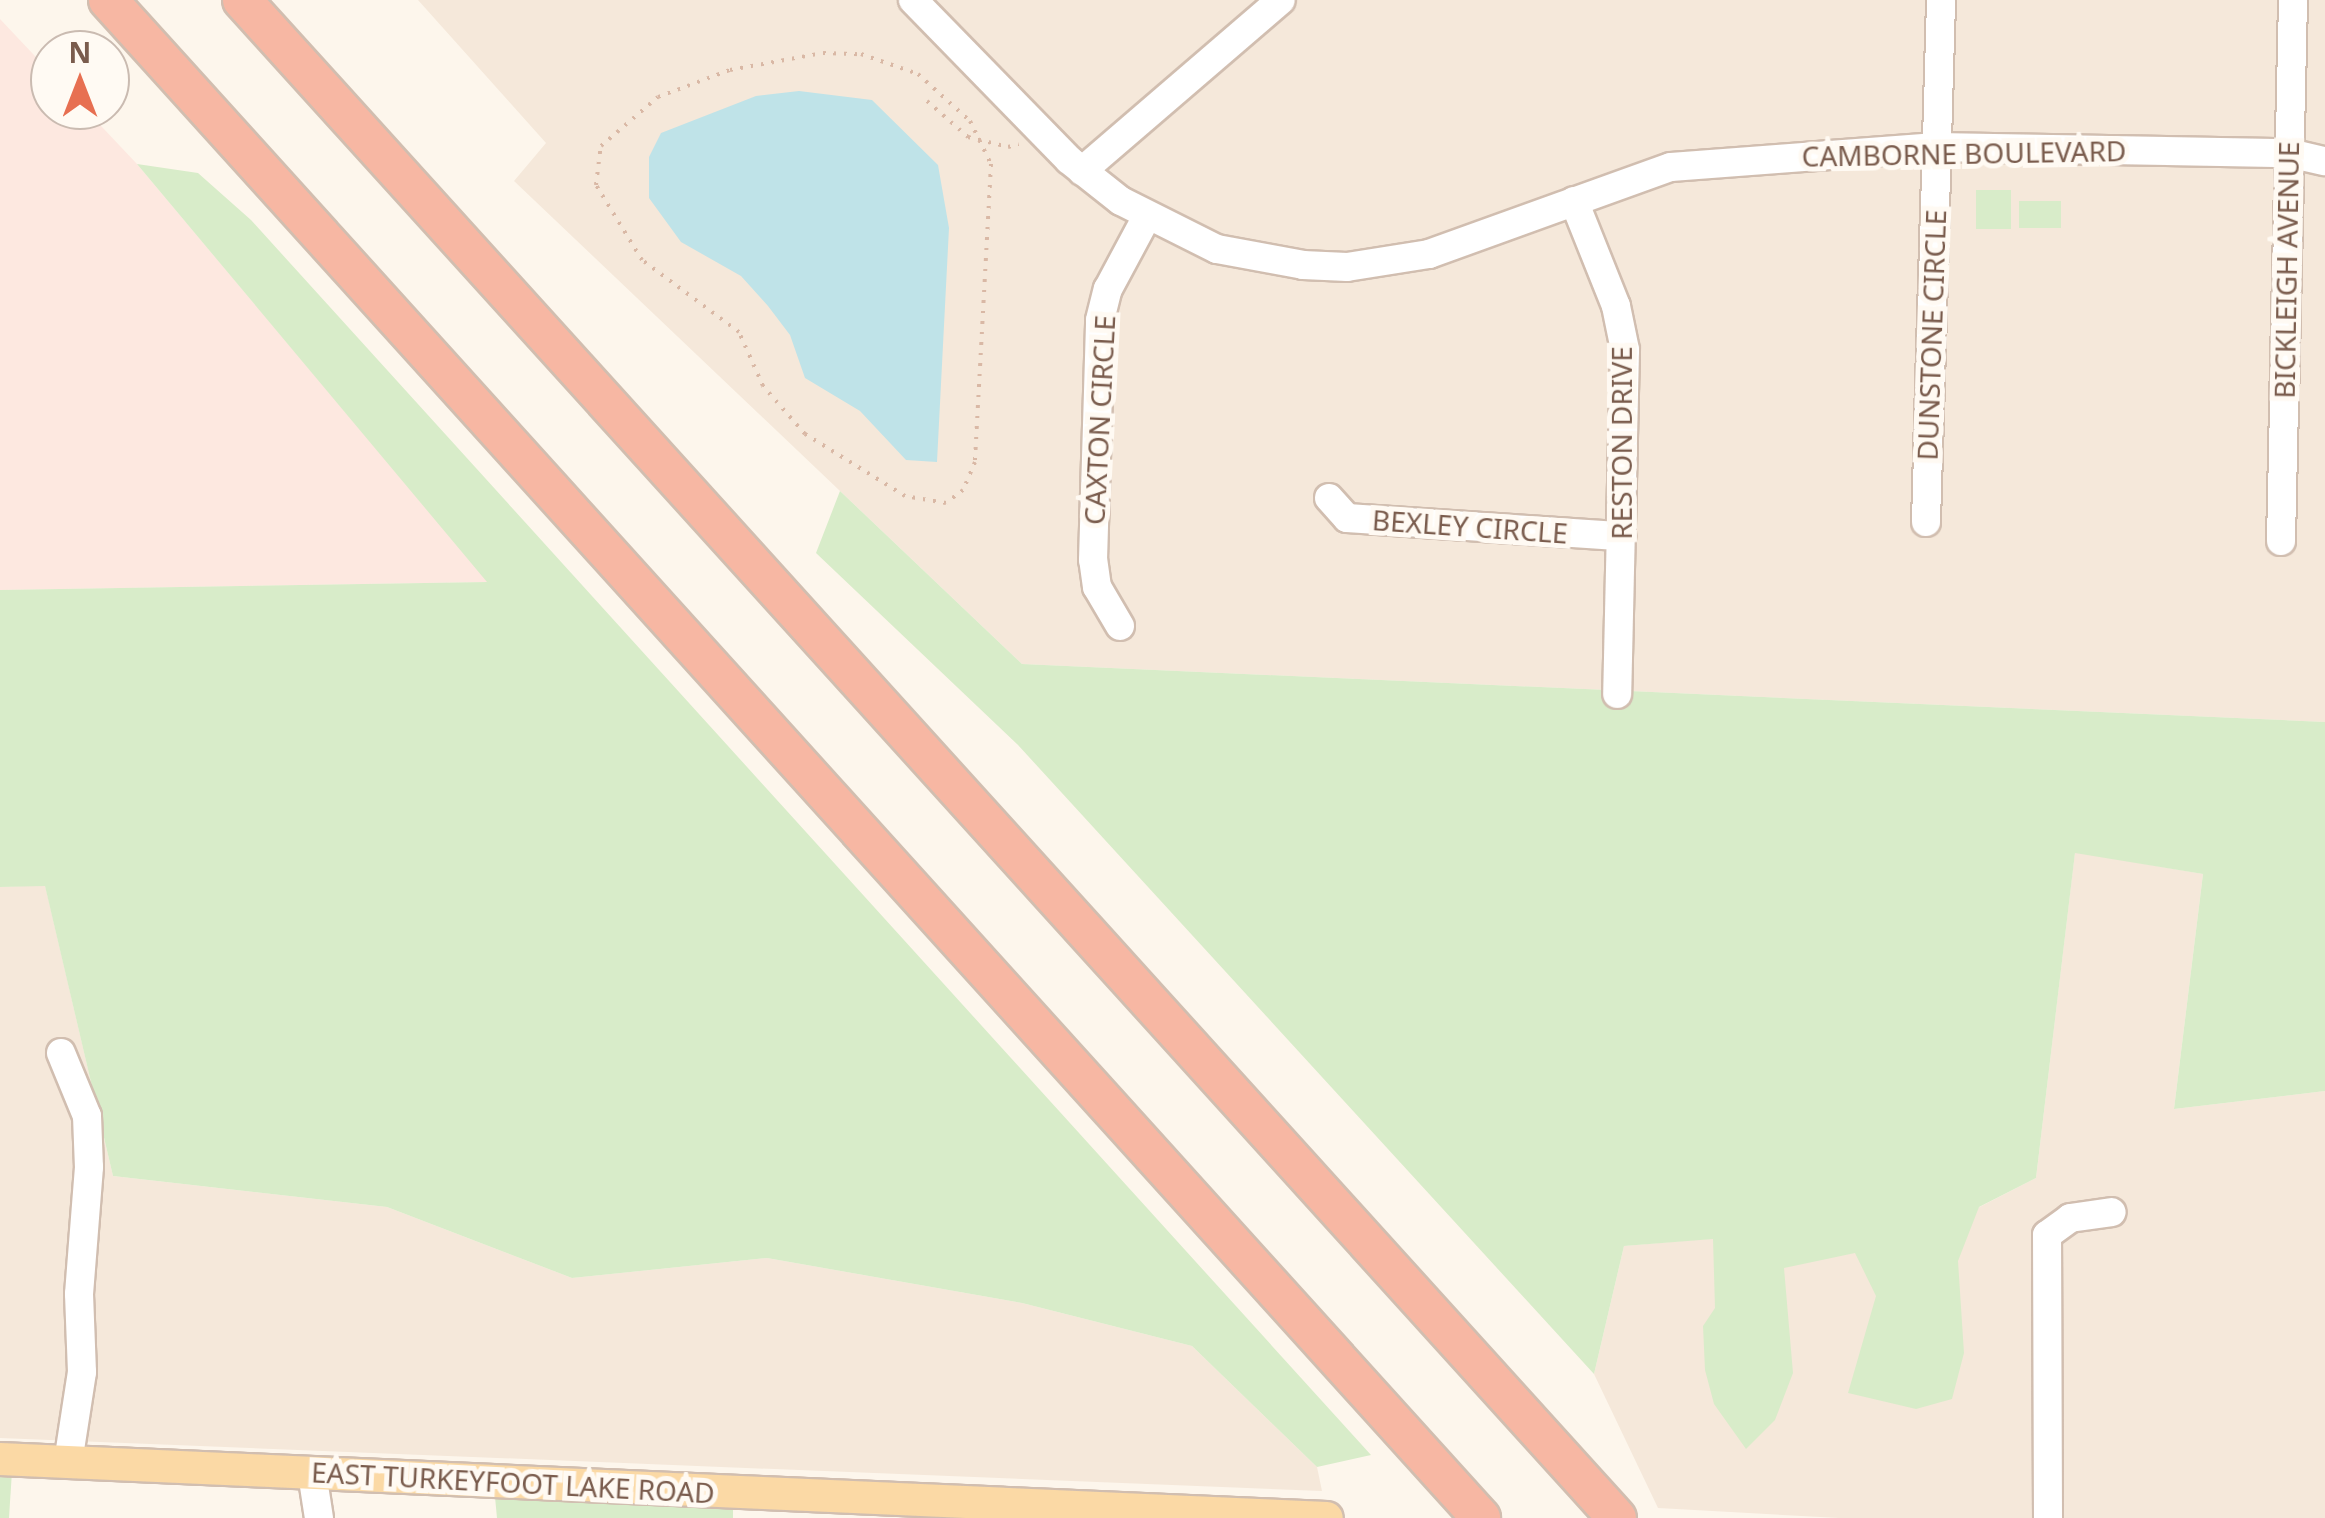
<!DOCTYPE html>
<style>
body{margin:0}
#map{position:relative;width:2325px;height:1518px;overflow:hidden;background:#fdf6ec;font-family:"Noto Sans",sans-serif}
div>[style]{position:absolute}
.residential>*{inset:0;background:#f5e8da}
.commercial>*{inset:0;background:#fde8e0}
.green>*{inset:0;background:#d8ecc9}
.water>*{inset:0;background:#bfe3e8}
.path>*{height:4px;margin-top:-2px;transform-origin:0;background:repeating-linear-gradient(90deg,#d9b8a5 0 2.5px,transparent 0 10.5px)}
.roads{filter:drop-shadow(2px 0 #d1beb0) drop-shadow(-2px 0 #d1beb0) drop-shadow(0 2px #d1beb0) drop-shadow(0 -2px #d1beb0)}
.minor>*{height:28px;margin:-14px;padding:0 14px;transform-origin:14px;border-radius:14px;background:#fff}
.major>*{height:32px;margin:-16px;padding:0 16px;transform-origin:16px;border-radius:16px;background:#fbd9a5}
.highway>*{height:38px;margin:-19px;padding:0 19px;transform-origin:19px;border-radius:19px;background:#f7b7a3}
span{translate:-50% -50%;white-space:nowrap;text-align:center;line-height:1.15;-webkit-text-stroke:10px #fffaf3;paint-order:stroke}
.street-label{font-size:28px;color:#7a5c4d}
.north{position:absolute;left:30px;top:30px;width:100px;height:100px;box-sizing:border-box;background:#fffaf3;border:2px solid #cabbb1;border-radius:50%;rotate:0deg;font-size:28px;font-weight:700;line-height:40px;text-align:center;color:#7a5c4d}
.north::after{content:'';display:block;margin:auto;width:35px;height:45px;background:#e76f51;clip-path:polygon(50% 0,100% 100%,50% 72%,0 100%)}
</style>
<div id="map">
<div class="residential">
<i style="clip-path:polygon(418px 0,2325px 0,2325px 722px,1022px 664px,514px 181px,546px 143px)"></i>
<i style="clip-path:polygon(2075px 852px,2203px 874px,2174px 1109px,2325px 1091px,2325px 1518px,1839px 1518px,1658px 1508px,1594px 1374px,1624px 1246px,1774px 1233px,1929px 1233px,2036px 1178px)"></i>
<i style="clip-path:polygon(45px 885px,113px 1176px,387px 1207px,572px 1278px,767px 1258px,1022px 1303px,1192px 1346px,1317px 1467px,1322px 1491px,0 1438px,0 887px)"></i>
</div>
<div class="commercial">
<i style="clip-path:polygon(0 19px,50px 72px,50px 110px,86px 110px,137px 164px,488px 582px,0 590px)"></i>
</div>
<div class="green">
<i style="clip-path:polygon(137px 164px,198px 173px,251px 220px,1371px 1455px,1317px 1467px,1192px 1346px,1022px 1303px,767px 1258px,572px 1278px,387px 1207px,113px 1176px,45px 886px,0 887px,0 590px,487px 582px)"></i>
<i style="clip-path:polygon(1976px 190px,2011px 190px,2011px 229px,1976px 229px)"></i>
<i style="clip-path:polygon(2019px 201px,2061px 201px,2061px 228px,2019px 228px)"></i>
<i style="clip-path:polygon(840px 491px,1022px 664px,2325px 722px,2325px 1091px,2174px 1109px,2203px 874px,2075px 853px,2036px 1178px,1979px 1207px,1958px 1261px,1964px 1353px,1952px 1399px,1916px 1409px,1848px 1393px,1876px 1296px,1855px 1253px,1784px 1268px,1793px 1373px,1775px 1420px,1746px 1449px,1714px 1404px,1705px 1370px,1703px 1326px,1715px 1308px,1713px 1239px,1624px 1246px,1594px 1374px,1018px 745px,816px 553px)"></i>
<i style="clip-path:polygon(0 1470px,12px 1471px,9px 1518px,0 1518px)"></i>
<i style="clip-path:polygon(495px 1497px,733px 1506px,733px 1518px,497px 1518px)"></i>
</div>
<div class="water">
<i style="clip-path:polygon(799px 91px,872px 100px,938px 165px,949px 228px,937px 462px,906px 460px,860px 411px,805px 378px,790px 335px,768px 306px,741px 276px,681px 242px,649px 198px,649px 157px,661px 133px,756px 96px)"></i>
</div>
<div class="path">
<i style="left:823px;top:53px;width:38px;rotate:2deg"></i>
<i style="left:861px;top:54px;width:60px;rotate:19.3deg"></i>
<i style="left:918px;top:74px;width:70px;rotate:42.1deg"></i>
<i style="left:970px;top:121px;width:48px;rotate:64deg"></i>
<i style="left:991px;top:164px;width:298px;rotate:93.1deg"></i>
<i style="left:975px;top:462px;width:30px;rotate:113deg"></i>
<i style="left:963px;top:490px;width:21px;rotate:143deg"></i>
<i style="left:946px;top:503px;width:42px;rotate:-170.3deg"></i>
<i style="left:905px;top:496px;width:118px;rotate:-148.2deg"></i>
<i style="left:805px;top:434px;width:64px;rotate:-131.2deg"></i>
<i style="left:763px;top:386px;width:59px;rotate:-114deg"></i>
<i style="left:739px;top:332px;width:121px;rotate:-143.4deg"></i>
<i style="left:642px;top:260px;width:88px;rotate:-121.5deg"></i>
<i style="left:596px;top:185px;width:39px;rotate:-83deg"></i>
<i style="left:601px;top:146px;width:75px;rotate:-40.7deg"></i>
<i style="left:658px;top:97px;width:77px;rotate:-20.6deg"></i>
<i style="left:730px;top:70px;width:95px;rotate:-10.4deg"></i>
<i style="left:927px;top:101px;width:55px;rotate:41.3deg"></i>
<i style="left:968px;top:137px;width:41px;rotate:14deg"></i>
<i style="left:1008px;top:147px;width:11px;rotate:-15deg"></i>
</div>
<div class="roads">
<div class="minor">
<i style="left:913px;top:0;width:223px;rotate:45.7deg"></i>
<i style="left:1069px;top:160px;width:66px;rotate:38.3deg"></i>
<i style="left:1121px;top:201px;width:107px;rotate:26.6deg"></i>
<i style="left:1217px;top:249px;width:87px;rotate:10.5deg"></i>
<i style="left:1303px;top:265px;width:44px;rotate:2.6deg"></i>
<i style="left:1347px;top:267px;width:83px;rotate:-9deg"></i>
<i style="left:1429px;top:254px;width:257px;rotate:-19.8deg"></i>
<i style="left:1671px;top:167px;width:266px;rotate:-4.3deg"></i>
<i style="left:1936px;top:147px;width:353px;rotate:1deg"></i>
<i style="left:2289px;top:153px;width:37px;rotate:13deg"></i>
<i style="left:1082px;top:171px;width:262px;rotate:-40.7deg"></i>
<i style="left:1574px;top:201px;width:113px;rotate:68.2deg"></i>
<i style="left:1616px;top:306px;width:45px;rotate:78.4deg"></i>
<i style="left:1625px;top:350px;width:344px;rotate:91.3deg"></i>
<i style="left:1329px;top:498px;width:27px;rotate:48deg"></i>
<i style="left:1347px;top:518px;width:275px;rotate:3.8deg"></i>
<i style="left:1926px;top:522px;width:522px;rotate:-88.35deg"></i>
<i style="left:2281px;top:541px;width:541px;rotate:-88.73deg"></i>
<i style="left:1120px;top:626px;width:45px;rotate:-120.5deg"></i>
<i style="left:1097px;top:587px;width:27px;rotate:-98deg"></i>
<i style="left:1093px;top:560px;width:240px;rotate:-88.3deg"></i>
<i style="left:1100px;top:320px;width:32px;rotate:-76deg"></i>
<i style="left:1108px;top:289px;width:81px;rotate:-61.8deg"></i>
<i style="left:61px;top:1053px;width:68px;rotate:67.6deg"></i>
<i style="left:87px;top:1116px;width:51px;rotate:87.8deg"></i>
<i style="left:89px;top:1167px;width:127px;rotate:94.5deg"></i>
<i style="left:79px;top:1294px;width:78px;rotate:87.8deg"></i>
<i style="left:82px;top:1372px;width:91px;rotate:98.8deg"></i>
<i style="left:312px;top:1473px;width:46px;rotate:81.2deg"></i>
<i style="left:2048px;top:1518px;width:283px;rotate:-90.2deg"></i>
<i style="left:2047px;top:1235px;width:29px;rotate:-36deg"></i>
<i style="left:2070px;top:1218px;width:42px;rotate:-8.1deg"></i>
</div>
<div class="major">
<i style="left:0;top:1459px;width:1328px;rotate:2.55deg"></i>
</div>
<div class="highway">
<i style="left:108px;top:0;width:2047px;rotate:47.87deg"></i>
<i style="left:242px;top:0;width:2048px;rotate:47.83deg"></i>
</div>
</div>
<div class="street-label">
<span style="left:1964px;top:153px;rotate:-1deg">CAMBORNE BOULEVARD</span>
<span style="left:2286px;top:270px;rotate:-89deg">BICKLEIGH AVENUE</span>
<span style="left:1931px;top:335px;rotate:-88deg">DUNSTONE CIRCLE</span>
<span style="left:1099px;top:420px;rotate:-87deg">CAXTON CIRCLE</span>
<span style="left:1621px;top:443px;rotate:-90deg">RESTON DRIVE</span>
<span style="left:1470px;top:526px;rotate:4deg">BEXLEY CIRCLE</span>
<span style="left:513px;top:1482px;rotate:3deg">EAST TURKEYFOOT LAKE ROAD</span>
</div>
<div class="north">N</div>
</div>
